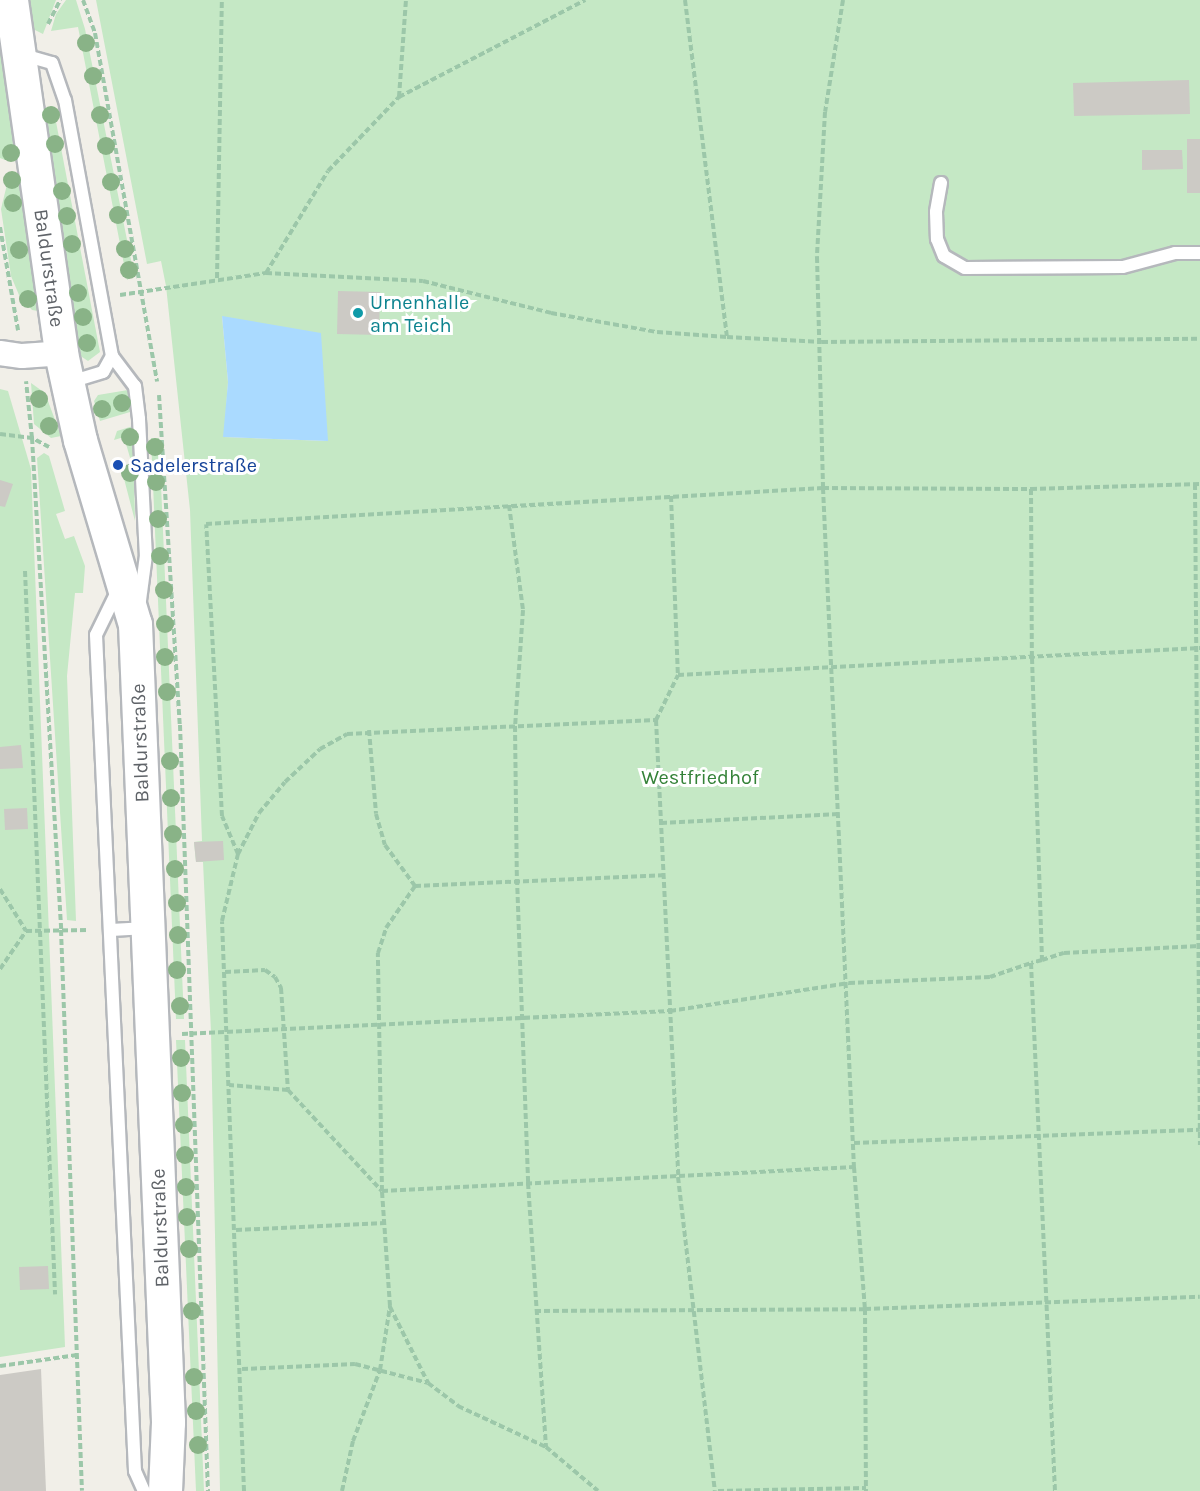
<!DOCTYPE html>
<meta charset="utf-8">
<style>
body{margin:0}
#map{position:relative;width:1200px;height:1491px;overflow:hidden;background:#f1efe8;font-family:Karla,sans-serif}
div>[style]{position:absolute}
.green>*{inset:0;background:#c5e8c5}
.water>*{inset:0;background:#aadaff}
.building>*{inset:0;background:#cccac5}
.path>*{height:4px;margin-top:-2px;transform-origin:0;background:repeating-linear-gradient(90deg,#9cc7a9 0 6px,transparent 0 9px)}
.roads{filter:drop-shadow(2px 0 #b5b8bc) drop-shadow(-2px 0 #b5b8bc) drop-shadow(0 2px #b5b8bc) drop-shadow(0 -2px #b5b8bc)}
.lane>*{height:12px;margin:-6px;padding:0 6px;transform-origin:6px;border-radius:6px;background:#fff}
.street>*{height:24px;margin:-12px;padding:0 12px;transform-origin:12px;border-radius:12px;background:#fff}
.secondary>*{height:33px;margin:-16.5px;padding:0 16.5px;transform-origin:16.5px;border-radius:16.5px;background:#fff}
.trees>*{width:18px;height:18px;margin:-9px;border-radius:50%;background:#89b387}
.dots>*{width:16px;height:16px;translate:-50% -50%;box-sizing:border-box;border:3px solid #fff;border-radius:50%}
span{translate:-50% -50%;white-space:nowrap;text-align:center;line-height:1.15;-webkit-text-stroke:6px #fff;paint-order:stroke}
.street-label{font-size:20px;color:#5f6368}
.culture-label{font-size:20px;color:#0d838f}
.left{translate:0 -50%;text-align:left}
.transit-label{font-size:20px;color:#164399}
.park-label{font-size:20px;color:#348238}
</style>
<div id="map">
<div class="green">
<i style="clip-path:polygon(29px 0,56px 0,43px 34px,33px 29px)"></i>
<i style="clip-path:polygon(66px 0,76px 0,85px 29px,134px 275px,127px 280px,78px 27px,51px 31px,56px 14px)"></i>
<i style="clip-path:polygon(evenodd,96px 0,1200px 0,1200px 1491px,220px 1491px,211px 1032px,203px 862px,196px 862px,194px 842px,202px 841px,190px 510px,166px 286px,161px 261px,147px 264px,96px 0,222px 316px,327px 441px,224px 437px,228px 382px,222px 316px)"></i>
<i style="clip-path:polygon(0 37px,16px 159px,5px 160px,0 158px)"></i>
<i style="clip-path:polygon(53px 106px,100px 352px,88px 361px,79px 355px,43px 109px)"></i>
<i style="clip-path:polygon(15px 175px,20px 178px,38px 311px,32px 310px,19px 295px,11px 276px,1px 209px,9px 176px)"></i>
<i style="clip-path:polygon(31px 383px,45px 393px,61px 436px,51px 438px,34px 424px)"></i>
<i style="clip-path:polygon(0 389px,8px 391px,31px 469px,65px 1347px,0 1357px)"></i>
<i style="clip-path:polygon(128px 390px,130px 412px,100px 421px,94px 401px,98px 395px)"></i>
<i style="clip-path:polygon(133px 426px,135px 521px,122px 471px,133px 468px,124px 437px,114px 440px,117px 431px)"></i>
<i style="clip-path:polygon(151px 438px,159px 438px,184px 1019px,176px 1019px)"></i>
<i style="clip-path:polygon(44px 453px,49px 456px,65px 511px,56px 514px,65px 539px,74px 536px,85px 566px,83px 593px,75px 593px,67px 676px,76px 921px,67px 920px,37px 458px)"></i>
<i style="clip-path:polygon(176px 1040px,185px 1040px,204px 1491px,196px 1491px)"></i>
</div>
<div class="water">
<i style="clip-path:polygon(222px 316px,321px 333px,328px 441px,223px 437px,228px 382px)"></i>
</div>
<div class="building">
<i style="clip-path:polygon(1189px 80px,1190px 114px,1074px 116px,1073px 83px)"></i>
<i style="clip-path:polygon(1187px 139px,1200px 139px,1200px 193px,1187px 193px)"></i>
<i style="clip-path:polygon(1142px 150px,1182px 150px,1183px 169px,1142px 170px)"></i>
<i style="clip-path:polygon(338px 291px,380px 292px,379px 335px,337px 334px)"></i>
<i style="clip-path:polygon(0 480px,13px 484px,5px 507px,0 506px)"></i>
<i style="clip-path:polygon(21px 745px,23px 768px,0 769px,0 747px)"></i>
<i style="clip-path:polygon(27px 808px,28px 829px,5px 830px,4px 809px)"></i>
<i style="clip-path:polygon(223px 841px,224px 860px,196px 862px,194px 842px)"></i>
<i style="clip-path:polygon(48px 1266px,49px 1289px,20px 1290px,19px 1267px)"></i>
<i style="clip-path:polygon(41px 1369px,46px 1491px,0 1491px,0 1375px)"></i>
</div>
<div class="path">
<i style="left:83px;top:0;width:35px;rotate:70deg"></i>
<i style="left:95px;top:33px;width:354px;rotate:79.9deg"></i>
<i style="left:685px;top:0;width:340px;rotate:82.9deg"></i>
<i style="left:843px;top:0;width:113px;rotate:99.1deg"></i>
<i style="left:825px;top:112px;width:145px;rotate:93.2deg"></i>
<i style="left:817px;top:257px;width:231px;rotate:88.5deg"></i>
<i style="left:823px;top:488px;width:680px;rotate:87.39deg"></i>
<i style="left:854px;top:1167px;width:142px;rotate:85.6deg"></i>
<i style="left:865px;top:1309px;width:182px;rotate:89.7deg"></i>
<i style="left:48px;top:24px;width:27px;rotate:-63deg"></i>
<i style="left:399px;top:97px;width:97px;rotate:-85.9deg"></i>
<i style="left:0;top:227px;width:105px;rotate:80.1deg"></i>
<i style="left:266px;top:273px;width:119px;rotate:-58.7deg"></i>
<i style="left:328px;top:171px;width:103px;rotate:-46.2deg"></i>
<i style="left:399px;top:97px;width:210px;rotate:-27.5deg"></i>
<i style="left:217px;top:278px;width:278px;rotate:-89deg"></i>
<i style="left:120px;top:295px;width:148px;rotate:-8.6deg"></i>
<i style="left:266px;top:273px;width:157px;rotate:2.9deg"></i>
<i style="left:423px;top:281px;width:132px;rotate:14deg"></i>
<i style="left:551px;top:313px;width:108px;rotate:10.2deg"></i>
<i style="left:657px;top:332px;width:70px;rotate:4.1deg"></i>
<i style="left:727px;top:337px;width:95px;rotate:3deg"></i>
<i style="left:822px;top:342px;width:378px;rotate:-0.5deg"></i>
<i style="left:159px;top:395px;width:331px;rotate:86.4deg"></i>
<i style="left:180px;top:725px;width:767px;rotate:87.91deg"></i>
<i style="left:0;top:434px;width:32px;rotate:7deg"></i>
<i style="left:32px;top:438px;width:57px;rotate:-96deg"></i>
<i style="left:49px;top:447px;width:19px;rotate:-152deg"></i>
<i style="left:32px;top:438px;width:493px;rotate:86.6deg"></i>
<i style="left:61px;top:930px;width:561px;rotate:87.86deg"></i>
<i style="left:1195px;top:484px;width:661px;rotate:89.57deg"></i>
<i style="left:1031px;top:489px;width:169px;rotate:89.7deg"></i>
<i style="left:1032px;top:658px;width:302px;rotate:88.1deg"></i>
<i style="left:1042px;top:960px;width:11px;rotate:165deg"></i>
<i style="left:1031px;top:963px;width:529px;rotate:87.4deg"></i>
<i style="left:671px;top:496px;width:179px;rotate:87.8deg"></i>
<i style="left:509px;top:505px;width:106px;rotate:82.4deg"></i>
<i style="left:523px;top:610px;width:116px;rotate:93.9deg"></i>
<i style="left:515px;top:726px;width:153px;rotate:89.3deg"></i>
<i style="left:517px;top:879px;width:304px;rotate:87.9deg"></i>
<i style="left:528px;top:1183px;width:265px;rotate:86.1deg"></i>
<i style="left:25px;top:571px;width:724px;rotate:87.62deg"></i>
<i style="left:656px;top:720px;width:458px;rotate:87.2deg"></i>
<i style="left:678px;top:1177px;width:316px;rotate:83.3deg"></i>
<i style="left:369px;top:730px;width:84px;rotate:85.2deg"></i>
<i style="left:376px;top:814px;width:32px;rotate:74deg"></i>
<i style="left:385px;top:845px;width:51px;rotate:53.8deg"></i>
<i style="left:415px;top:886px;width:248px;rotate:-2.5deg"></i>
<i style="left:661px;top:823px;width:178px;rotate:-2.9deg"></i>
<i style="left:238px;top:854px;width:46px;rotate:-62.9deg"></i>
<i style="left:259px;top:813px;width:40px;rotate:-50deg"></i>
<i style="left:285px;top:782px;width:48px;rotate:-43.3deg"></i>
<i style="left:320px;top:749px;width:31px;rotate:-29deg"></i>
<i style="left:347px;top:734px;width:309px;rotate:-2.6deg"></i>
<i style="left:656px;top:720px;width:50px;rotate:-63.9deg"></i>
<i style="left:678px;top:675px;width:523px;rotate:-2.96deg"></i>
<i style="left:0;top:889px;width:49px;rotate:58.2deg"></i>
<i style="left:26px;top:931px;width:63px;rotate:-0.9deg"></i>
<i style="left:1042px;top:960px;width:23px;rotate:-18deg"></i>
<i style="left:1064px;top:953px;width:135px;rotate:-3deg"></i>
<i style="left:0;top:969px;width:46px;rotate:-55.6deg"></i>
<i style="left:225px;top:972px;width:40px;rotate:-2.9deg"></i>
<i style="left:265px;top:970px;width:12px;rotate:35deg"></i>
<i style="left:275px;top:977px;width:13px;rotate:61deg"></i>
<i style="left:281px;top:988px;width:102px;rotate:86.1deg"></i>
<i style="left:288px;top:1090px;width:59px;rotate:-175.2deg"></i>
<i style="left:182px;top:1034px;width:489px;rotate:-2.7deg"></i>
<i style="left:670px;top:1011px;width:181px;rotate:-8.9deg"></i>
<i style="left:849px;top:983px;width:141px;rotate:-2.4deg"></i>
<i style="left:990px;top:977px;width:43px;rotate:-18.9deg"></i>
<i style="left:288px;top:1090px;width:138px;rotate:47.1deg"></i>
<i style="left:382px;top:1191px;width:473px;rotate:-2.9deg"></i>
<i style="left:854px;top:1143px;width:346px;rotate:-2.2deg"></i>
<i style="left:236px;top:1230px;width:149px;rotate:-2.7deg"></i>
<i style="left:390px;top:1307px;width:85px;rotate:63.4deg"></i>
<i style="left:535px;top:1311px;width:330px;rotate:-0.3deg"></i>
<i style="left:865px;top:1309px;width:335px;rotate:-2.1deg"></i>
<i style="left:0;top:1366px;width:78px;rotate:-8.1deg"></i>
<i style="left:242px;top:1369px;width:113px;rotate:-2.5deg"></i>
<i style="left:355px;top:1364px;width:75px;rotate:14.6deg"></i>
<i style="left:428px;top:1383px;width:38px;rotate:37deg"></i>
<i style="left:458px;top:1406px;width:97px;rotate:25deg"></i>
<i style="left:546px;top:1447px;width:68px;rotate:40.2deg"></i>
<i style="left:244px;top:1491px;width:570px;rotate:-92.21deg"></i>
<i style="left:222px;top:921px;width:69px;rotate:-76.6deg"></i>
<i style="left:238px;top:854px;width:41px;rotate:-112.8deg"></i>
<i style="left:222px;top:816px;width:292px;rotate:-93.1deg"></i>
<i style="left:206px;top:524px;width:618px;rotate:-3.34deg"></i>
<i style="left:823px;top:488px;width:208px;rotate:0.3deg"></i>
<i style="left:1031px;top:489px;width:169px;rotate:-1.7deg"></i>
<i style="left:342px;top:1491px;width:51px;rotate:-77.6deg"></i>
<i style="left:353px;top:1441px;width:76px;rotate:-69.2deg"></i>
<i style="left:380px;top:1370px;width:65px;rotate:-81.1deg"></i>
<i style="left:390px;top:1306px;width:115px;rotate:-94deg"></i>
<i style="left:382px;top:1191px;width:238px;rotate:-91deg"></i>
<i style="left:378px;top:953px;width:26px;rotate:-72deg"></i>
<i style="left:386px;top:928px;width:51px;rotate:-55.4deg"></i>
<i style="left:718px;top:1491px;width:148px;rotate:-1.2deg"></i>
</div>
<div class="roads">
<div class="lane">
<i style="left:20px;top:54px;width:33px;rotate:16deg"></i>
<i style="left:52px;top:63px;width:39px;rotate:71deg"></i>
<i style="left:65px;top:100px;width:260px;rotate:79.6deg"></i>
<i style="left:112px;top:356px;width:18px;rotate:119deg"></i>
<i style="left:103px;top:372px;width:37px;rotate:163deg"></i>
<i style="left:941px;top:183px;width:29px;rotate:100deg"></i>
<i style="left:936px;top:212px;width:27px;rotate:88deg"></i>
<i style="left:937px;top:239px;width:18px;rotate:68deg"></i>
<i style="left:944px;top:256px;width:24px;rotate:30deg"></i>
<i style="left:965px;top:268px;width:158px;rotate:-0.4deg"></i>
<i style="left:1123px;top:267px;width:54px;rotate:-15.1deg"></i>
<i style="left:1175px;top:253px;width:25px"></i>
<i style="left:112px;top:356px;width:38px;rotate:53deg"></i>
<i style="left:135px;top:386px;width:33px;rotate:83deg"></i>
<i style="left:139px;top:419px;width:136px;rotate:87.1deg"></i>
<i style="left:146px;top:555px;width:53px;rotate:97.5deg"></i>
<i style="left:119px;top:588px;width:52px;rotate:116.1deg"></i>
<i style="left:96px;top:635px;width:837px;rotate:87.33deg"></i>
<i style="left:135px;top:1471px;width:22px;rotate:66deg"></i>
<i style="left:111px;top:930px;width:36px;rotate:-3deg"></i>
</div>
<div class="street">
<i style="left:0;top:353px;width:22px;rotate:8deg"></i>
<i style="left:22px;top:356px;width:39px;rotate:-4deg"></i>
</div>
<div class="secondary">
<i style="left:11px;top:0;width:357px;rotate:81.9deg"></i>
<i style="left:61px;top:353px;width:89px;rotate:77.7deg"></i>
<i style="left:80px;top:440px;width:192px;rotate:73.4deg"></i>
<i style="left:135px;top:624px;width:799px;rotate:87.63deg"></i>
<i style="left:168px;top:1422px;width:69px;rotate:92.5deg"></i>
</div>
</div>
<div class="trees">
<i style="left:86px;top:43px"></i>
<i style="left:93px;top:76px"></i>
<i style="left:51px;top:115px"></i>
<i style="left:100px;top:115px"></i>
<i style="left:55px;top:144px"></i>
<i style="left:106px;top:146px"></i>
<i style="left:11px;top:153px"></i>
<i style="left:12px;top:180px"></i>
<i style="left:111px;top:182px"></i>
<i style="left:62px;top:191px"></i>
<i style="left:13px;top:203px"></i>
<i style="left:118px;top:215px"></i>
<i style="left:67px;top:216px"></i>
<i style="left:72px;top:244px"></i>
<i style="left:125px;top:249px"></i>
<i style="left:19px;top:250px"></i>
<i style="left:129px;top:270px"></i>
<i style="left:78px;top:293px"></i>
<i style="left:28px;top:299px"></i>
<i style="left:83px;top:317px"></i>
<i style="left:87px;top:343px"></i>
<i style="left:39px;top:399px"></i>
<i style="left:122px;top:403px"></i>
<i style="left:102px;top:409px"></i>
<i style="left:49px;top:426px"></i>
<i style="left:130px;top:437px"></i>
<i style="left:155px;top:447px"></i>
<i style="left:130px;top:473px"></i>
<i style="left:156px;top:482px"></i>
<i style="left:158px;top:519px"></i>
<i style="left:160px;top:556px"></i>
<i style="left:164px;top:590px"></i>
<i style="left:165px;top:624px"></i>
<i style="left:165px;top:657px"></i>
<i style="left:167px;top:692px"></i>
<i style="left:170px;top:761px"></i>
<i style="left:171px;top:798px"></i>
<i style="left:173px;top:834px"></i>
<i style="left:175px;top:869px"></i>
<i style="left:177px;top:903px"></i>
<i style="left:178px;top:935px"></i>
<i style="left:177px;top:970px"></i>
<i style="left:180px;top:1006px"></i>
<i style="left:181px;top:1058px"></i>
<i style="left:182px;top:1093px"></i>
<i style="left:184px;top:1125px"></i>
<i style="left:185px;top:1155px"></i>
<i style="left:186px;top:1187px"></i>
<i style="left:187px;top:1217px"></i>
<i style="left:189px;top:1249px"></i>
<i style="left:192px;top:1311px"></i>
<i style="left:194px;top:1377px"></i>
<i style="left:196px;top:1411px"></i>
<i style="left:198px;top:1445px"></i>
</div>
<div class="dots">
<i style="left:358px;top:313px;background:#0f9aa8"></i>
<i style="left:118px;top:465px;background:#1a4fb4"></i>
</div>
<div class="street-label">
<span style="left:49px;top:268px;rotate:82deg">Baldurstraße</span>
<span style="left:140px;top:743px;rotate:-92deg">Baldurstraße</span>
<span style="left:160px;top:1228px;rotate:-92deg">Baldurstraße</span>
</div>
<div class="culture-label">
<span class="left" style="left:370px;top:314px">Urnenhalle<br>am Teich</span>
</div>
<div class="transit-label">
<span class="left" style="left:130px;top:465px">Sadelerstraße</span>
</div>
<div class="park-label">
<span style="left:700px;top:777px">Westfriedhof</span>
</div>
</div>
